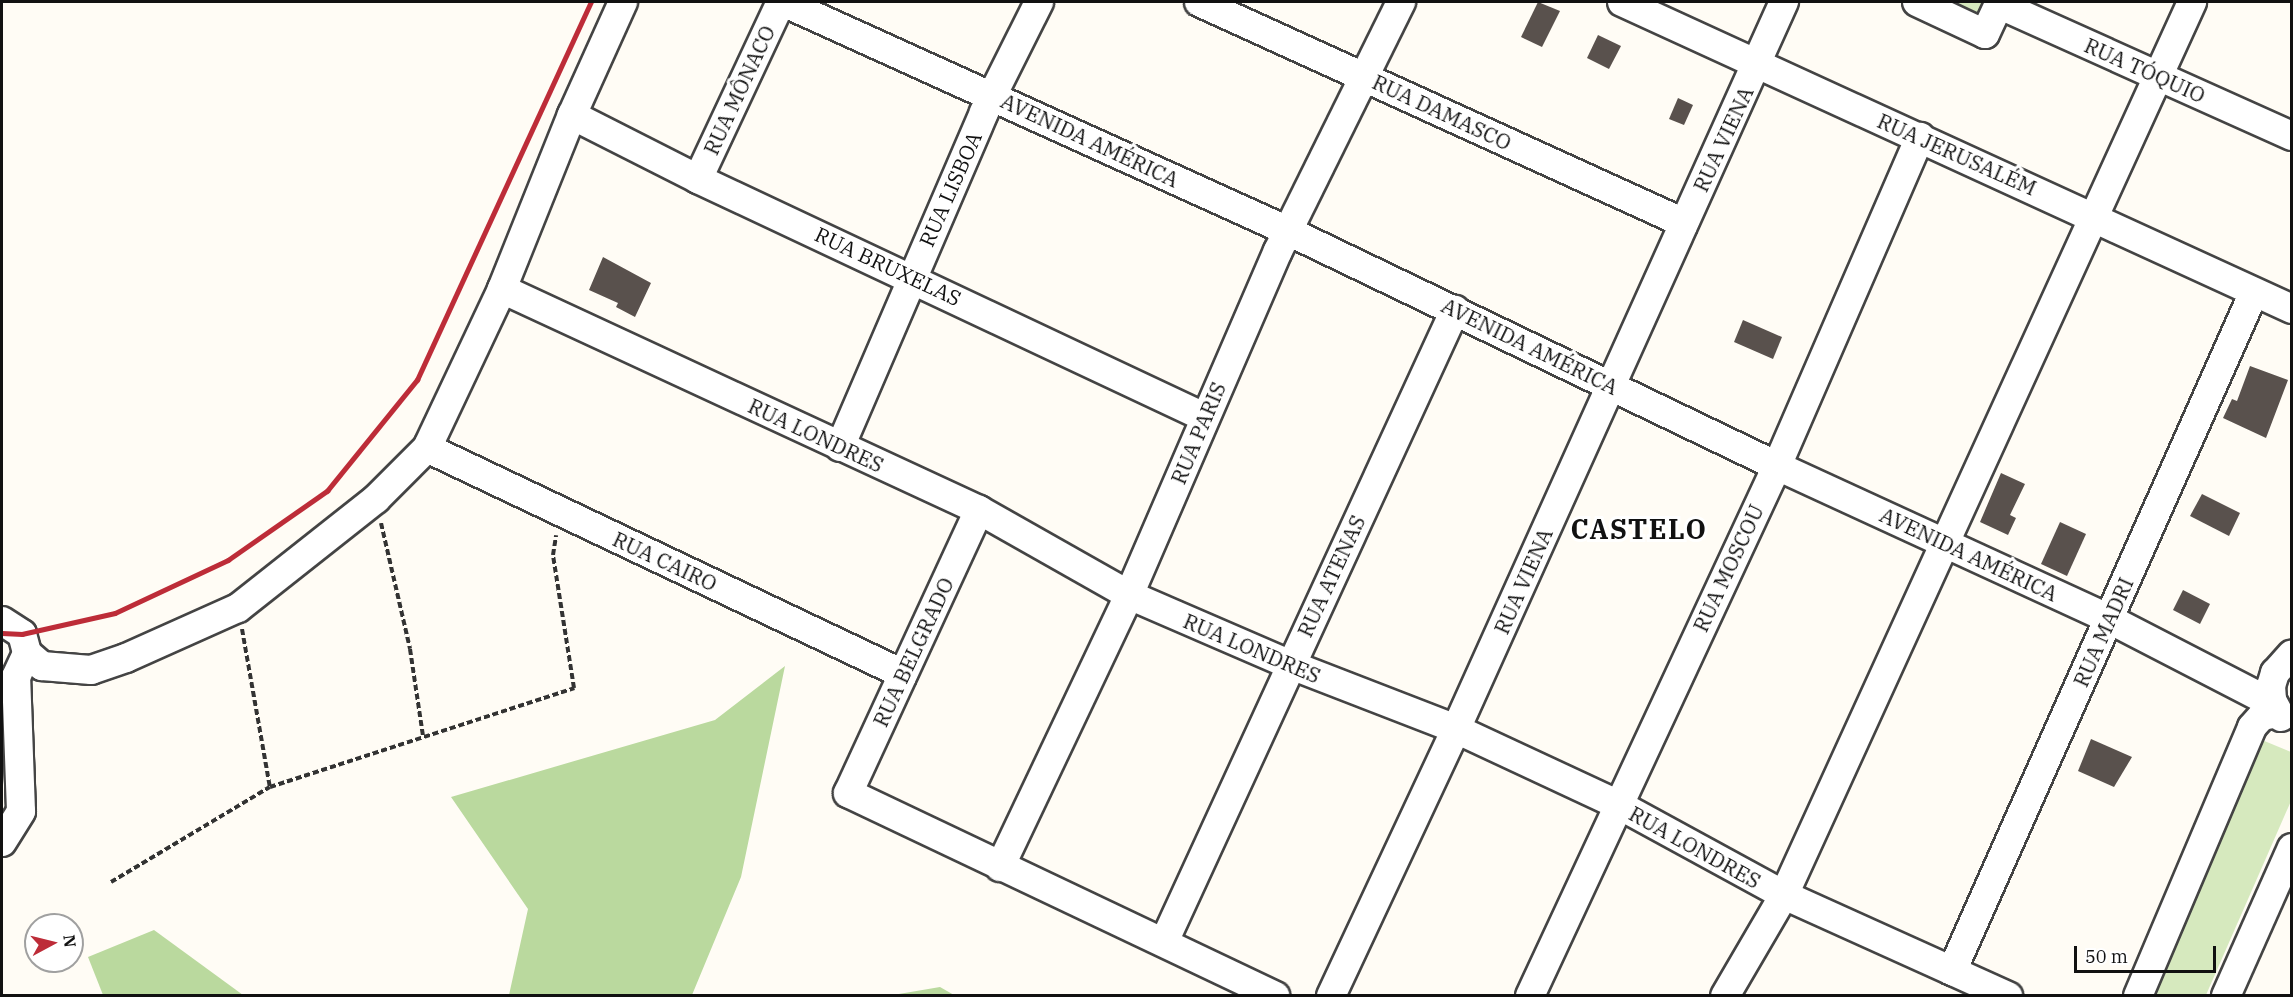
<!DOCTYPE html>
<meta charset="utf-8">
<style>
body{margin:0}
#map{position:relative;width:2293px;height:997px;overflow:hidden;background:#fffcf5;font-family:"IBM Plex Serif",serif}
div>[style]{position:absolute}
.green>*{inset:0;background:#d6e9be}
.forest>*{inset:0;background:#bad99e}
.building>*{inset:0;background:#59514d}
.path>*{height:4px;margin-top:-2px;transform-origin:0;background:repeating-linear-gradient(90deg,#333 0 6px,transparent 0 9px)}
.roads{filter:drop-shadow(2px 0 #444) drop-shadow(-2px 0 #444) drop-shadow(0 2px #444) drop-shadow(0 -2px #444)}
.minor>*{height:28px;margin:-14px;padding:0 14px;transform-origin:14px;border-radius:14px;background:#fff}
.rail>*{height:4.5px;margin:-2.25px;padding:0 2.25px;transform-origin:2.25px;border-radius:2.25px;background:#bd2c38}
span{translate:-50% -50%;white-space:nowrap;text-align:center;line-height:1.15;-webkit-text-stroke:6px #fff;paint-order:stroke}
.street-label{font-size:21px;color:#111}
.district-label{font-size:27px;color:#111;font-weight:700;letter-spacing:1.5px}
.frame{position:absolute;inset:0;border:3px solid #111;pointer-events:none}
.north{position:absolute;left:24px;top:913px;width:60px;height:60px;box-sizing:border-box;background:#fff;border:2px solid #a0a0a0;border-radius:50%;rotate:83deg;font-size:16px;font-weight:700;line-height:24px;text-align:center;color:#111}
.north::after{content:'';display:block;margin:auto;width:21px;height:27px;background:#bd2c38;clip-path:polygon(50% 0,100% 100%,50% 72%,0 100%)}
.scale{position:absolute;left:2074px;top:946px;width:142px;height:27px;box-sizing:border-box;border:3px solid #111;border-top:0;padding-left:8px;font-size:18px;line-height:21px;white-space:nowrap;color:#111;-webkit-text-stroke:4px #fff;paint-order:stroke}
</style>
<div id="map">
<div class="green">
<i style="clip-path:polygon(1944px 2px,1985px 2px,1978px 17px)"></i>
<i style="clip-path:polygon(2262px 740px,2291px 752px,2291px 801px,2206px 995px,2151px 996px)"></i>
</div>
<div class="forest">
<i style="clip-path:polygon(785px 666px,741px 877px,692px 995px,509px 995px,528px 909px,451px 797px,715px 720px)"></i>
<i style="clip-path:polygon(154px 930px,243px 995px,103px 995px,88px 957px)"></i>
<i style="clip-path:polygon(940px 987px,954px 995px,893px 995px)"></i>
</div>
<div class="building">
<i style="clip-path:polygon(1538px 2px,1560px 11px,1542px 47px,1521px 37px)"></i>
<i style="clip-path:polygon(1598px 35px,1621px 46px,1609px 69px,1587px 58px)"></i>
<i style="clip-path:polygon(1678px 98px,1693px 105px,1684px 125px,1669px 119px)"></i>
<i style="clip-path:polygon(603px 257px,651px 283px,635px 317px,616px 307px,618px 303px,589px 290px)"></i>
<i style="clip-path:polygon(1743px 320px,1782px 337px,1773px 359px,1734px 342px)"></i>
<i style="clip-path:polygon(2250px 366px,2288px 380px,2266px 438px,2223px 418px,2232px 399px,2237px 401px)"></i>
<i style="clip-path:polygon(2001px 473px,2025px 484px,2010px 515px,2016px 518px,2008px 535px,1980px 522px)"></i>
<i style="clip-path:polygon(2202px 494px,2240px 513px,2229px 536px,2190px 516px)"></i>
<i style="clip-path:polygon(2060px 522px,2086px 534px,2067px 576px,2041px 564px)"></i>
<i style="clip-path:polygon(2183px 590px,2210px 604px,2200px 624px,2173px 610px)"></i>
<i style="clip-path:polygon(2091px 739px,2132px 757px,2114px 787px,2078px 771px)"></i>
</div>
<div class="path">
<i style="left:381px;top:523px;width:129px;rotate:77deg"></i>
<i style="left:410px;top:649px;width:88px;rotate:81.5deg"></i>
<i style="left:242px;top:629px;width:160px;rotate:80deg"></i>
<i style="left:111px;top:882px;width:185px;rotate:-30.9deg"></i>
<i style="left:270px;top:787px;width:320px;rotate:-18deg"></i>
<i style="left:574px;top:688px;width:135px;rotate:-99deg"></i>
<i style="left:553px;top:555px;width:20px;rotate:-81deg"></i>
</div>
<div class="roads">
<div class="minor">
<i style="left:783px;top:2px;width:554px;rotate:24.39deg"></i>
<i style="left:1288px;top:231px;width:543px;rotate:25.67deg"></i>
<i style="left:1777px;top:466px;width:366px;rotate:24.7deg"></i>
<i style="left:2109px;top:619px;width:170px;rotate:27.3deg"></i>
<i style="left:2260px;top:697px;width:12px;rotate:14deg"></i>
<i style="left:1199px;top:2px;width:533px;rotate:24.5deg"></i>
<i style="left:1622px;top:2px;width:737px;rotate:24.62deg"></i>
<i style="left:1917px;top:2px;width:75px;rotate:25.2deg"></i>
<i style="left:1985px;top:34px;width:35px;rotate:-65deg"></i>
<i style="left:1998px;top:4px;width:322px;rotate:24.2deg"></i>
<i style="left:572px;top:115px;width:141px;rotate:26.9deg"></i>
<i style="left:698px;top:179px;width:559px;rotate:25.19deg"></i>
<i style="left:698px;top:179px;width:195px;rotate:-64.9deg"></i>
<i style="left:502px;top:289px;width:526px;rotate:24.86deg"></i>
<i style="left:979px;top:510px;width:172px;rotate:29.5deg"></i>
<i style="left:1129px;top:595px;width:176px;rotate:23.4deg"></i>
<i style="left:1291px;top:665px;width:177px;rotate:21.2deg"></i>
<i style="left:1456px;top:729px;width:180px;rotate:25deg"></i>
<i style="left:1619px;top:805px;width:188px;rotate:28.6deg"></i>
<i style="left:1784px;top:895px;width:246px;rotate:24.3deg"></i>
<i style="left:840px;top:447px;width:365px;rotate:-66.7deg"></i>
<i style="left:984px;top:112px;width:123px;rotate:-63.4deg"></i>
<i style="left:427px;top:448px;width:527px;rotate:25.4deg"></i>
<i style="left:979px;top:510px;width:312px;rotate:114.8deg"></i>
<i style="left:848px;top:793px;width:473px;rotate:25.4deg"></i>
<i style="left:2px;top:621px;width:24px;rotate:33deg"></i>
<i style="left:22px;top:634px;width:20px;rotate:75deg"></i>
<i style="left:27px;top:653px;width:20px;rotate:41deg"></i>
<i style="left:42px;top:666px;width:49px;rotate:4.7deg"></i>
<i style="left:91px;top:670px;width:37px;rotate:-19deg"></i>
<i style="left:126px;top:658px;width:123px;rotate:-24.1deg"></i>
<i style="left:238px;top:608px;width:176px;rotate:-38.3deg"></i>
<i style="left:376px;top:499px;width:72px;rotate:-45deg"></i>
<i style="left:427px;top:448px;width:176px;rotate:-64.7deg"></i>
<i style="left:502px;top:289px;width:188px;rotate:-68.1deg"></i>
<i style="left:572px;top:115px;width:124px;rotate:-65.7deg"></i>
<i style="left:2281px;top:717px;width:19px;rotate:-118deg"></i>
<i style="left:2272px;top:700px;width:14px;rotate:-94deg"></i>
<i style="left:2271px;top:686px;width:14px;rotate:-73deg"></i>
<i style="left:2275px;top:673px;width:25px;rotate:-48deg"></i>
<i style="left:2px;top:842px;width:36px;rotate:-58deg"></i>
<i style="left:21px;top:811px;width:134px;rotate:-92.1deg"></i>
<i style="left:16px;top:677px;width:26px;rotate:-65deg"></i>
<i style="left:1000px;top:867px;width:301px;rotate:-64.6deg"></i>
<i style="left:1129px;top:595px;width:375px;rotate:-66.6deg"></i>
<i style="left:1278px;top:251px;width:278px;rotate:-63.7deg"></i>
<i style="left:1164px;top:942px;width:696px;rotate:-65.28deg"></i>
<i style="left:1952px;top:971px;width:743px;rotate:-66.02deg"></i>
<i style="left:1331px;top:996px;width:295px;rotate:-64.9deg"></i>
<i style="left:1456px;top:729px;width:798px;rotate:-65.72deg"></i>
<i style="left:1530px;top:996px;width:585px;rotate:-65.01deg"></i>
<i style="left:1777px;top:466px;width:359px;rotate:-66.5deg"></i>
<i style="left:1725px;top:996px;width:117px;rotate:-59.7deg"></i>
<i style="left:1784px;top:895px;width:982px;rotate:-65.44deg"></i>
<i style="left:2138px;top:996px;width:292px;rotate:-67deg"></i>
<i style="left:2252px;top:727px;width:15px;rotate:-48deg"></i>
<i style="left:2262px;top:716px;width:16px;rotate:-11deg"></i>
<i style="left:2226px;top:996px;width:162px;rotate:-66deg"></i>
</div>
</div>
<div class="rail">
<i style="left:2px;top:633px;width:20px;rotate:3deg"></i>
<i style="left:22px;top:634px;width:95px;rotate:-12.7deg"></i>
<i style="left:115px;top:613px;width:125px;rotate:-25.1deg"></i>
<i style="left:228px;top:560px;width:121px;rotate:-34.9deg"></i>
<i style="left:327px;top:491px;width:143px;rotate:-51deg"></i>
<i style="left:417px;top:380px;width:416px;rotate:-65.3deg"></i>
</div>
<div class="street-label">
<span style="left:2145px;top:70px;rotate:24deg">RUA TÓQUIO</span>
<span style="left:739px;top:90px;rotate:-65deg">RUA MÔNACO</span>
<span style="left:1442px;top:112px;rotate:25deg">RUA DAMASCO</span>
<span style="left:1723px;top:139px;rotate:-65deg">RUA VIENA</span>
<span style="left:1090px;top:140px;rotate:25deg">AVENIDA AMÉRICA</span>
<span style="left:1957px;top:154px;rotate:24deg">RUA JERUSALÉM</span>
<span style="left:950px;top:189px;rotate:-66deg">RUA LISBOA</span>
<span style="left:888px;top:266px;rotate:25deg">RUA BRUXELAS</span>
<span style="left:1530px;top:346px;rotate:26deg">AVENIDA AMÉRICA</span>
<span style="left:1198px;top:433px;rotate:-67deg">RUA PARIS</span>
<span style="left:816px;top:435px;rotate:25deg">RUA LONDRES</span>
<span style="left:1969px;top:554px;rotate:25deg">AVENIDA AMÉRICA</span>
<span style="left:665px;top:561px;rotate:25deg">RUA CAIRO</span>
<span style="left:1728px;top:568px;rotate:-65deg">RUA MOSCOU</span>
<span style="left:1331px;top:576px;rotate:-65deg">RUA ATENAS</span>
<span style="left:1523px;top:581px;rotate:-66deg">RUA VIENA</span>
<span style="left:2103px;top:632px;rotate:-66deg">RUA MADRI</span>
<span style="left:1252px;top:648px;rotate:23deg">RUA LONDRES</span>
<span style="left:913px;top:652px;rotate:-65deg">RUA BELGRADO</span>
<span style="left:1695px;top:847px;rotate:29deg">RUA LONDRES</span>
</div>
<div class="district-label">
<span style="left:1639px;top:529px">CASTELO</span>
</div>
<div class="frame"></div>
<div class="north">N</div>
<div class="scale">50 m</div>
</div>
